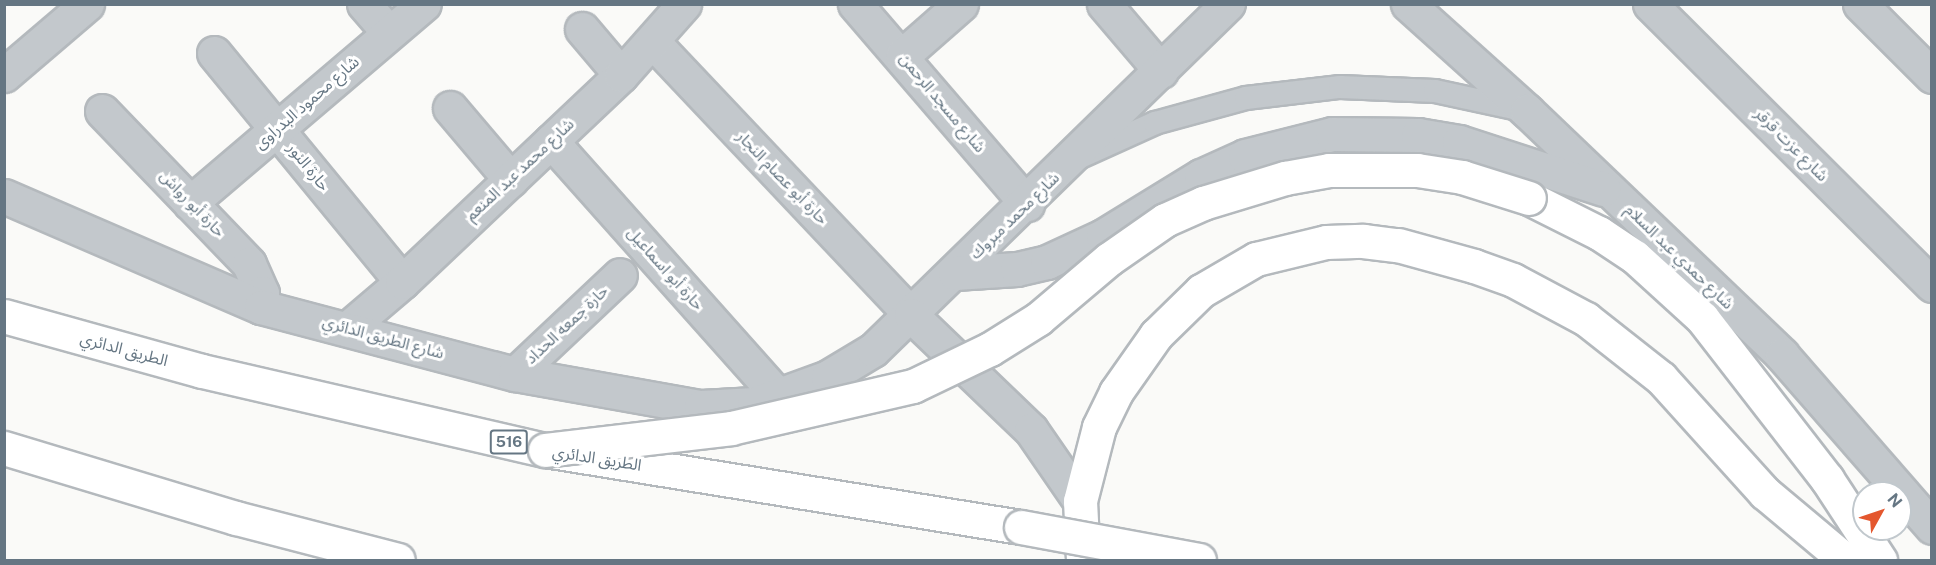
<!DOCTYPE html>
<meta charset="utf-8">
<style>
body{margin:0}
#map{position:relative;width:1936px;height:565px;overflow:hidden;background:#fafaf8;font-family:"Public Sans","Noto Sans Arabic",sans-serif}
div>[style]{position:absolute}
.roads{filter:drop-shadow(2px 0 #b4b9bd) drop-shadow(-2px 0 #b4b9bd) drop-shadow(0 2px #b4b9bd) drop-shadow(0 -2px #b4b9bd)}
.service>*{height:22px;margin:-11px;padding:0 11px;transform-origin:11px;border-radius:11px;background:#c3c8cc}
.minor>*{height:33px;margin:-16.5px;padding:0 16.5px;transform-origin:16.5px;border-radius:16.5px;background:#c3c8cc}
.tertiary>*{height:33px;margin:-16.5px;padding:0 16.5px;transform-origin:16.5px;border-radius:16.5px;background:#c3c8cc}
.motorway>*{height:33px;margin:-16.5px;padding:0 16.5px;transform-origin:16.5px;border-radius:16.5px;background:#fff}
.bridges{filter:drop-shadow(2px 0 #b4b9bd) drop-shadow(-2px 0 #b4b9bd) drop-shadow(0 2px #b4b9bd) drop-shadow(0 -2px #b4b9bd)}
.motorway-bridge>*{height:33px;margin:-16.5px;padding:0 16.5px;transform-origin:16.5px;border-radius:16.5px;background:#fff}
span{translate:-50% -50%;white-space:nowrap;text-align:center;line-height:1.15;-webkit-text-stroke:6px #fff;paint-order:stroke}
.shield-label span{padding:2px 4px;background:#fff;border:2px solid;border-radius:4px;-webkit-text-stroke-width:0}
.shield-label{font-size:15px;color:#657683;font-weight:700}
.street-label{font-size:16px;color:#657683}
.frame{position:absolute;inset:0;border:6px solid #657683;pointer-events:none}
.north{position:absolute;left:1852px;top:481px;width:60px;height:60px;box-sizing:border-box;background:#fff;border:2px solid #c1c8cd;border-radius:50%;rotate:50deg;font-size:16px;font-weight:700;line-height:24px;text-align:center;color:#657683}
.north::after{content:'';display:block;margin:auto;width:21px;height:27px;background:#e4572e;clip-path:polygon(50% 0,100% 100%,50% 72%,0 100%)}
</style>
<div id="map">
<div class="roads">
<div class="service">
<i style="left:1078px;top:158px;width:85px;rotate:-24.4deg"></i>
<i style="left:1155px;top:123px;width:94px;rotate:-15.4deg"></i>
<i style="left:1246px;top:98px;width:95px;rotate:-6.7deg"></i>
<i style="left:1340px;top:87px;width:95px;rotate:2.4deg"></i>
<i style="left:1435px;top:91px;width:90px;rotate:12.2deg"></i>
</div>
<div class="minor">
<i style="left:364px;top:4px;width:38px;rotate:49deg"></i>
<i style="left:855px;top:4px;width:264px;rotate:49.3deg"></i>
<i style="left:1104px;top:4px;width:88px;rotate:49.6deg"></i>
<i style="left:1650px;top:4px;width:398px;rotate:44.9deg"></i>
<i style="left:1860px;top:4px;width:102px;rotate:45deg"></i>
<i style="left:582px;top:29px;width:60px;rotate:49.7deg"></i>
<i style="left:653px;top:42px;width:376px;rotate:46.6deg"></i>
<i style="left:214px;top:53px;width:296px;rotate:50.6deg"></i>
<i style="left:903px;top:55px;width:77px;rotate:-41.3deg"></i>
<i style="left:4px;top:75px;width:109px;rotate:-40.5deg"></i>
<i style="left:450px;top:108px;width:94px;rotate:49.7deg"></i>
<i style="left:102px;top:111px;width:212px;rotate:46.1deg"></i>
<i style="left:249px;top:264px;width:32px;rotate:66deg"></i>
<i style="left:262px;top:293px;width:14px;rotate:94deg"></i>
<i style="left:551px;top:141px;width:343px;rotate:48.3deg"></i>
<i style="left:190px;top:203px;width:307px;rotate:-40.4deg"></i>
<i style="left:348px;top:328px;width:71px;rotate:-40.4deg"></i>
<i style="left:402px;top:282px;width:301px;rotate:-43.4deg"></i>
<i style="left:621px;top:75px;width:95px;rotate:-48.4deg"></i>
<i style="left:515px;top:374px;width:144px;rotate:-43.3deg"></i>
</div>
<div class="tertiary">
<i style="left:1408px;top:4px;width:160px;rotate:42deg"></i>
<i style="left:1527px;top:111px;width:353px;rotate:43.7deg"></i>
<i style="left:1782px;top:355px;width:228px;rotate:48.9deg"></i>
<i style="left:4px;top:196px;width:280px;rotate:23.4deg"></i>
<i style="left:261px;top:307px;width:263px;rotate:14.8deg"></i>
<i style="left:515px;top:374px;width:189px;rotate:10.1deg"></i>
<i style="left:701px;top:407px;width:53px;rotate:-3.2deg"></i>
<i style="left:754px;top:404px;width:79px;rotate:-20deg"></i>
<i style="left:828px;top:377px;width:52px;rotate:-31deg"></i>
<i style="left:873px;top:350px;width:496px;rotate:-44.3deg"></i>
<i style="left:955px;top:273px;width:62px;rotate:-3.7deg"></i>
<i style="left:1017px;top:269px;width:31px;rotate:-13deg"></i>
<i style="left:1047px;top:262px;width:62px;rotate:-24.9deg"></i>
<i style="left:1103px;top:236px;width:115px;rotate:-31.5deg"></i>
<i style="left:1201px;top:176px;width:48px;rotate:-24.4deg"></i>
<i style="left:1245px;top:156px;width:90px;rotate:-14.2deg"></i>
<i style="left:1332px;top:134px;width:86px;rotate:0.7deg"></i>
<i style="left:1418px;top:135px;width:42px;rotate:9.7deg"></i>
<i style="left:1459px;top:142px;width:152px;rotate:18deg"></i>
<i style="left:911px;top:315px;width:166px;rotate:43.8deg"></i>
<i style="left:1031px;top:430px;width:86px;rotate:55.4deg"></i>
</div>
<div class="motorway">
<i style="left:1529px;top:198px;width:78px;rotate:26.6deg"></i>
<i style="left:1599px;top:233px;width:43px;rotate:33.7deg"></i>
<i style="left:1635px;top:257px;width:91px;rotate:42.3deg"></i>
<i style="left:1702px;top:318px;width:204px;rotate:52.2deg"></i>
<i style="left:1827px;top:479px;width:97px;rotate:56.8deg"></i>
<i style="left:4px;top:316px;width:205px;rotate:15.5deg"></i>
<i style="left:202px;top:371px;width:352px;rotate:13deg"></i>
<i style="left:545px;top:450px;width:482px;rotate:9.2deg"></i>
<i style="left:4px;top:448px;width:242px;rotate:16.8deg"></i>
<i style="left:236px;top:518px;width:167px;rotate:14.5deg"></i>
<i style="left:1083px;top:560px;width:59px;rotate:-92.9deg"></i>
<i style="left:1080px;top:501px;width:76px;rotate:-75.6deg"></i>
<i style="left:1099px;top:427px;width:39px;rotate:-64deg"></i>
<i style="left:1116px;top:392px;width:70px;rotate:-54.9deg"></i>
<i style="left:1156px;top:335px;width:63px;rotate:-44.4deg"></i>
<i style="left:1201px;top:291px;width:64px;rotate:-30.2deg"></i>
<i style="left:1256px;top:259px;width:72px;rotate:-13.7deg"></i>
<i style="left:1326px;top:242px;width:37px;rotate:-2deg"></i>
<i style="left:1363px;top:241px;width:35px;rotate:7deg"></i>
<i style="left:1398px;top:245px;width:79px;rotate:15.4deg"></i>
<i style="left:1474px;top:266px;width:41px;rotate:19.7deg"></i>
<i style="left:1513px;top:280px;width:83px;rotate:28.1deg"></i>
<i style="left:1586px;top:319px;width:95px;rotate:38.2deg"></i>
<i style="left:1661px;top:378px;width:155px;rotate:47.9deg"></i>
<i style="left:1765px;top:493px;width:104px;rotate:39.9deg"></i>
</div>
</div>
<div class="bridges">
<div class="motorway-bridge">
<i style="left:545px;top:450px;width:187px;rotate:-6.7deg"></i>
<i style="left:731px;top:428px;width:187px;rotate:-13deg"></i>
<i style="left:913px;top:386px;width:85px;rotate:-25.7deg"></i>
<i style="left:990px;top:349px;width:57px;rotate:-32deg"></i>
<i style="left:1038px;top:319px;width:93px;rotate:-40.2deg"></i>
<i style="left:1109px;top:259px;width:68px;rotate:-34.9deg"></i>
<i style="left:1165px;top:220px;width:42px;rotate:-24.1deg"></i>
<i style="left:1203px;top:203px;width:86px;rotate:-17deg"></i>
<i style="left:1285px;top:178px;width:45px;rotate:-10.3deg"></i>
<i style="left:1329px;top:170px;width:88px"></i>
<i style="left:1417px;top:170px;width:46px;rotate:8.8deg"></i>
<i style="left:1462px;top:177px;width:70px;rotate:17.4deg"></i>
<i style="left:1021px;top:527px;width:181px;rotate:10.5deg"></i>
</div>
</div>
<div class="shield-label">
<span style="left:509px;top:442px">516</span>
</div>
<div class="street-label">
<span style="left:307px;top:103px;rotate:-41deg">شارع محمود البدراوى</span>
<span style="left:942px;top:103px;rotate:50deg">شارع مسجد الرحمن</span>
<span style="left:1791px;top:145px;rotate:45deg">شارع عزت قرقر</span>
<span style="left:308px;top:167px;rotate:51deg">حارة النور</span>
<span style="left:520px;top:170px;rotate:-43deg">شارع محمد عبد المنعم</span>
<span style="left:782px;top:178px;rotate:46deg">حارة أبو عصام النجار</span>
<span style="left:192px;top:204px;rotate:46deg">حارة أبو رواش</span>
<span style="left:1015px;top:216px;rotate:-44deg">شارع محمد مبروك</span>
<span style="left:1679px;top:257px;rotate:44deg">شارع حمدي عبد السلام</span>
<span style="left:665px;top:269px;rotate:48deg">حارة أبو اسماعيل</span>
<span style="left:567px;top:325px;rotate:-43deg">حارة جمعه الحداد</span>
<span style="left:383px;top:338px;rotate:15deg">شارع الطريق الدائري</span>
<span style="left:124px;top:350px;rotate:15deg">الطريق الدائري</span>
<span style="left:597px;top:459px;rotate:9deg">الطريق الدائري</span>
</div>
<div class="frame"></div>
<div class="north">N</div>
</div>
